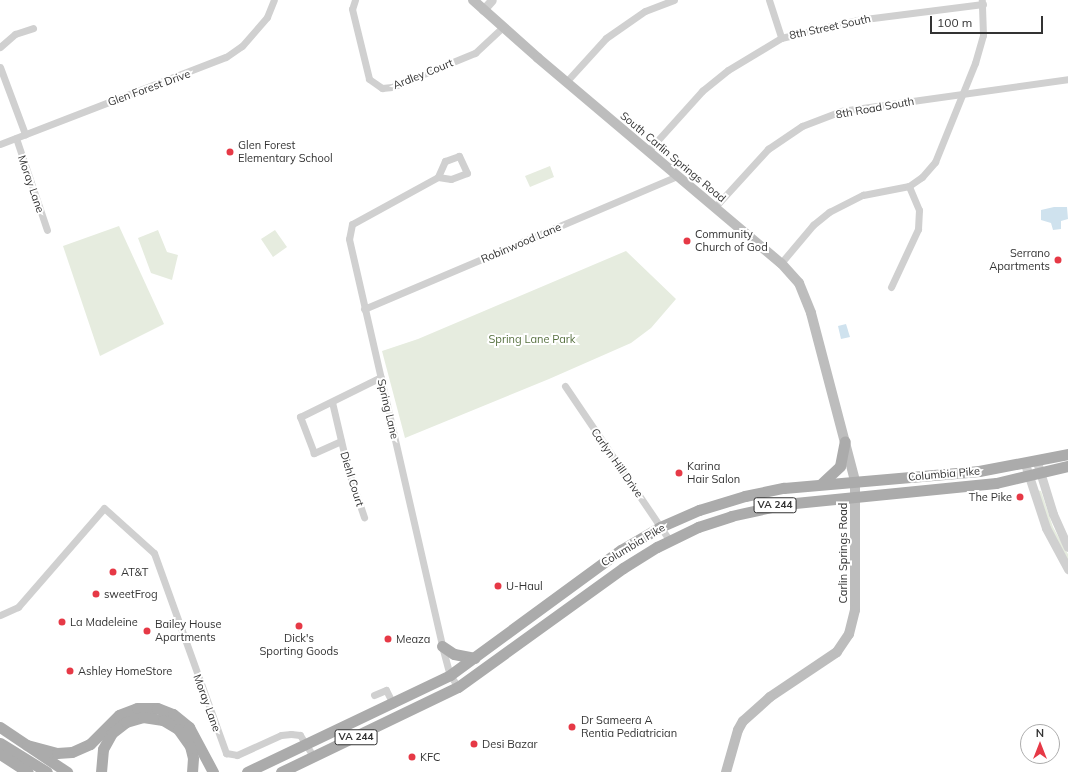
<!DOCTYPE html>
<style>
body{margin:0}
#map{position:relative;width:1068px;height:772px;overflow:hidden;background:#fff;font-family:Mulish,sans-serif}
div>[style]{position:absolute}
.green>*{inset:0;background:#e6ecdf}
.water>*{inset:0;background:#cfe2ee}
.minor>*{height:7px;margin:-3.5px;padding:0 3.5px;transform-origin:3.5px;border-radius:3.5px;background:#d0d0d0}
.tertiary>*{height:9px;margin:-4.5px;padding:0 4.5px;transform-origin:4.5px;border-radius:4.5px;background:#d0d0d0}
.secondary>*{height:10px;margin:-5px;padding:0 5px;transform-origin:5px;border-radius:5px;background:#bdbdbd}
.primary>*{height:11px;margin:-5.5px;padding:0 5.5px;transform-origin:5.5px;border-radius:5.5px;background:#ababab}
.dots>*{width:11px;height:11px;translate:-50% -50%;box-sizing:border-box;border:2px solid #fff;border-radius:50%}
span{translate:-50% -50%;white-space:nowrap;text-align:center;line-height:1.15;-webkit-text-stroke:4px #fff;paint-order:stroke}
.shield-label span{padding:1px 3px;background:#fff;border:1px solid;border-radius:3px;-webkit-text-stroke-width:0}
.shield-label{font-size:10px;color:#333;font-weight:700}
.street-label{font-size:11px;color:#333}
.poi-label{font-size:11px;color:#333}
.left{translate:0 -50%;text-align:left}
.right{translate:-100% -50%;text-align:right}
.park-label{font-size:11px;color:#56703f}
.north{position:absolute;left:1020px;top:724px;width:40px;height:40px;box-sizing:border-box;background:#fff;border:1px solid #adadad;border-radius:50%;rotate:0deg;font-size:11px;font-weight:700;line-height:16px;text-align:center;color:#333}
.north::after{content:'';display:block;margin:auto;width:14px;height:18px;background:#e63946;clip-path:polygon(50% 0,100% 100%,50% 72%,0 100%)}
.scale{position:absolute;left:930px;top:16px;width:113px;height:18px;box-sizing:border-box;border:2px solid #333;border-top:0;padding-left:5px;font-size:12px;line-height:14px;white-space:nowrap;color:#333;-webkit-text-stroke:3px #fff;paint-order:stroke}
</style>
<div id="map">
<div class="green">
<i style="clip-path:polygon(550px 166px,554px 177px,530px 187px,525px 176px)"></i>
<i style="clip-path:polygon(119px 226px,164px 324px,100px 356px,63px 246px)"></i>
<i style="clip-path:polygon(158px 230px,167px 252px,178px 255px,172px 280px,151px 273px,138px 238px)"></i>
<i style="clip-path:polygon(275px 230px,287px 247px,273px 257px,261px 239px)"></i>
<i style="clip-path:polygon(626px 251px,676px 299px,651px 328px,631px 343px,549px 379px,405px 438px,382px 351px,418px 339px)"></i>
<i style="clip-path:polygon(1037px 490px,1041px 491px,1053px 527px,1068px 554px,1068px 565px,1057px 546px)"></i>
</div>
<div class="water">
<i style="clip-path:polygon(1054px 207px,1067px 207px,1068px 219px,1061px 221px,1061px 229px,1053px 230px,1051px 223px,1041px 220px,1041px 210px)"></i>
<i style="clip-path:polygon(846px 324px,850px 337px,841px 339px,838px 326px)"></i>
</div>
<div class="minor">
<i style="left:355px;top:0;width:9px;rotate:108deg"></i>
<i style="left:352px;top:9px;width:72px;rotate:76.3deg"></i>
<i style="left:369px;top:79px;width:16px;rotate:35deg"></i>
<i style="left:382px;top:88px;width:10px;rotate:-6deg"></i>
<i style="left:392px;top:87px;width:90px;rotate:-22.3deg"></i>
<i style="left:475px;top:53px;width:37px;rotate:-43deg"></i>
<i style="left:769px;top:0;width:40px;rotate:72deg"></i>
<i style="left:0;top:47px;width:20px;rotate:-41deg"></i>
<i style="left:15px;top:34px;width:19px;rotate:-18deg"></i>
<i style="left:0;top:67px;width:72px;rotate:69.5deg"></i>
<i style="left:566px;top:82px;width:59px;rotate:-47.7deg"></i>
<i style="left:606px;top:38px;width:47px;rotate:-34.7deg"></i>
<i style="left:645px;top:11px;width:31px;rotate:-21deg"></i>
<i style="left:16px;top:138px;width:97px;rotate:71.4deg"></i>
<i style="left:0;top:144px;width:242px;rotate:-21.1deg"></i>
<i style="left:226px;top:57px;width:19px;rotate:-35deg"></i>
<i style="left:242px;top:46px;width:38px;rotate:-49deg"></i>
<i style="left:267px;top:17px;width:18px;rotate:-68deg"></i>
<i style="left:648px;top:151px;width:81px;rotate:-48deg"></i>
<i style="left:702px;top:91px;width:33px;rotate:-39deg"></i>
<i style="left:728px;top:70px;width:62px;rotate:-31.1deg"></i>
<i style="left:781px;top:38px;width:78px;rotate:-13.3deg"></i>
<i style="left:857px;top:20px;width:127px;rotate:-7.2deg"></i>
<i style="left:438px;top:177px;width:13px;rotate:9deg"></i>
<i style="left:451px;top:179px;width:17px;rotate:-21deg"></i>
<i style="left:467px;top:173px;width:19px;rotate:-115deg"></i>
<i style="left:459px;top:156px;width:15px;rotate:160deg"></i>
<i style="left:445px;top:161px;width:17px;rotate:114deg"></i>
<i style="left:438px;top:177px;width:98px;rotate:151.3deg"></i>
<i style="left:352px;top:224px;width:15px;rotate:101deg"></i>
<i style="left:349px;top:239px;width:417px;rotate:77.1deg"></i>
<i style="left:442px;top:646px;width:30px;rotate:75deg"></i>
<i style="left:450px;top:675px;width:14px;rotate:56deg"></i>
<i style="left:715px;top:207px;width:79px;rotate:-47.6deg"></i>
<i style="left:768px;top:149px;width:41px;rotate:-34.1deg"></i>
<i style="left:802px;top:126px;width:42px;rotate:-21deg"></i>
<i style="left:841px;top:111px;width:229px;rotate:-8deg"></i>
<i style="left:781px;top:263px;width:50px;rotate:-49.9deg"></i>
<i style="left:813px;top:225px;width:21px;rotate:-39deg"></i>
<i style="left:829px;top:212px;width:38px;rotate:-27deg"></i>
<i style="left:863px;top:195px;width:47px;rotate:-11.1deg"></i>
<i style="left:909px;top:186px;width:16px;rotate:-35deg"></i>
<i style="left:922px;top:177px;width:20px;rotate:-49deg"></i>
<i style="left:935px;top:162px;width:107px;rotate:-68deg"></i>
<i style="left:975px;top:63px;width:29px;rotate:-74deg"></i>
<i style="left:983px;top:35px;width:35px;rotate:-92deg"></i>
<i style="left:891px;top:287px;width:64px;rotate:-65deg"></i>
<i style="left:918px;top:229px;width:19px;rotate:-87deg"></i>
<i style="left:919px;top:210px;width:26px;rotate:-113deg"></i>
<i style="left:364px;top:309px;width:340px;rotate:-23deg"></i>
<i style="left:565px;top:386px;width:187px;rotate:55.9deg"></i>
<i style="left:332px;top:402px;width:70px;rotate:76.8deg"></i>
<i style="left:348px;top:470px;width:50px;rotate:71.2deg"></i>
<i style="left:341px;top:441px;width:30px;rotate:156deg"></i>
<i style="left:314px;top:453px;width:39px;rotate:-111deg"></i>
<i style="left:300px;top:417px;width:90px;rotate:-26.3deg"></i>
<i style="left:0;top:615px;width:20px;rotate:-24deg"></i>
<i style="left:18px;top:607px;width:131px;rotate:-49deg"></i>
<i style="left:104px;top:508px;width:67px;rotate:42deg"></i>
<i style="left:154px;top:553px;width:213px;rotate:70.2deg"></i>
<i style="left:226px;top:753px;width:11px;rotate:10deg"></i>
<i style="left:237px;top:755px;width:48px;rotate:-24.4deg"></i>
<i style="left:281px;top:735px;width:10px;rotate:-6deg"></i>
<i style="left:291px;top:734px;width:9px;rotate:6deg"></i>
<i style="left:300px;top:735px;width:26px;rotate:58deg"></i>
<i style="left:374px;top:695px;width:13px;rotate:-23deg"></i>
<i style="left:386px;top:690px;width:16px;rotate:63deg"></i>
</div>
<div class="tertiary">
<i style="left:483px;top:10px;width:13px;rotate:-48deg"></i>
<i style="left:1037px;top:462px;width:54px;rotate:72.9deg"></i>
<i style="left:1053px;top:514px;width:36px;rotate:66deg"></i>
<i style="left:1025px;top:464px;width:67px;rotate:71.8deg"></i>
<i style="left:1046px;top:528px;width:47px;rotate:61.8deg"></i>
</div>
<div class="secondary">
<i style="left:473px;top:0;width:87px;rotate:41.7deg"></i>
<i style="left:538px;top:58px;width:318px;rotate:40.2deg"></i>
<i style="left:781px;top:263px;width:27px;rotate:48deg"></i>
<i style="left:799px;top:283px;width:32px;rotate:68deg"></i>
<i style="left:811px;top:313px;width:174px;rotate:75.3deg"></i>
<i style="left:855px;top:481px;width:129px;rotate:90deg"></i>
<i style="left:855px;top:610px;width:25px;rotate:104deg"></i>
<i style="left:849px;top:634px;width:22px;rotate:124deg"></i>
<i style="left:837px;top:652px;width:81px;rotate:146.1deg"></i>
<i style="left:770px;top:697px;width:36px;rotate:138deg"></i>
<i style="left:743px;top:721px;width:10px;rotate:119deg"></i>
<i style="left:738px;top:730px;width:44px;rotate:105.9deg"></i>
</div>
<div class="primary">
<i style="left:821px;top:484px;width:26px;rotate:-43deg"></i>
<i style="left:840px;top:466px;width:25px;rotate:-79deg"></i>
<i style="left:442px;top:646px;width:14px;rotate:34deg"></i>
<i style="left:454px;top:654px;width:21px;rotate:11deg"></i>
<i style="left:0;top:727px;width:81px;rotate:33.9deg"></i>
<i style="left:0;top:743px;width:55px;rotate:31.7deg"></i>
<i style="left:27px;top:745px;width:31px;rotate:15deg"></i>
<i style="left:57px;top:753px;width:15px;rotate:-4deg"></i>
<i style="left:72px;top:752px;width:20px;rotate:-24deg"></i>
<i style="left:90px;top:744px;width:41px;rotate:-45deg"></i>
<i style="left:119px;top:715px;width:19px;rotate:-21deg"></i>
<i style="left:137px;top:708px;width:20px"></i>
<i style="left:157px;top:708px;width:17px;rotate:21deg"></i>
<i style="left:173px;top:714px;width:21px;rotate:39deg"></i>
<i style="left:189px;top:727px;width:51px;rotate:61.9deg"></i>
<i style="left:0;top:754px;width:33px;rotate:33deg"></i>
<i style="left:101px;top:772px;width:23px;rotate:-85deg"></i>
<i style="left:103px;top:749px;width:18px;rotate:-61deg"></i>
<i style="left:112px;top:733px;width:18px;rotate:-38deg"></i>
<i style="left:126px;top:722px;width:18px;rotate:-16deg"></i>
<i style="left:143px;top:717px;width:20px;rotate:9deg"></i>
<i style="left:163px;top:720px;width:17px;rotate:31deg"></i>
<i style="left:178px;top:729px;width:21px;rotate:55deg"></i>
<i style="left:190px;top:746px;width:12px;rotate:76deg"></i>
<i style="left:193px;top:758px;width:14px;rotate:94deg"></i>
<i style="left:247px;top:772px;width:225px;rotate:-25.5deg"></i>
<i style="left:450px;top:675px;width:212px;rotate:-36.2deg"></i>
<i style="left:621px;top:550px;width:45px;rotate:-30.5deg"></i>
<i style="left:660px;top:527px;width:43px;rotate:-23.6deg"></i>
<i style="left:699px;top:510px;width:48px;rotate:-16.9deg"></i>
<i style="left:745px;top:496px;width:40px;rotate:-12deg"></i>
<i style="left:784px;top:488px;width:196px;rotate:-5deg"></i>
<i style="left:979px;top:471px;width:91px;rotate:-10.8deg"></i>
<i style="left:281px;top:772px;width:196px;rotate:-25.7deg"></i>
<i style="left:458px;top:687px;width:203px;rotate:-35.8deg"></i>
<i style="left:623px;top:568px;width:40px;rotate:-32deg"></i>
<i style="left:657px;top:547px;width:46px;rotate:-26deg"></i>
<i style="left:698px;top:527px;width:35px;rotate:-18deg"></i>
<i style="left:731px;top:516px;width:55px;rotate:-12.5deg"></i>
<i style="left:785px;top:504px;width:212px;rotate:-5.7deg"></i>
<i style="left:996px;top:483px;width:74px;rotate:-13.3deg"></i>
</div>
<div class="dots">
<i style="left:230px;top:152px;background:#e63946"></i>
<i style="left:687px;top:241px;background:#e63946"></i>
<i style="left:1058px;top:260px;background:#e63946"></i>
<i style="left:679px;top:473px;background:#e63946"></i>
<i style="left:1020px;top:497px;background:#e63946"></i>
<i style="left:113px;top:572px;background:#e63946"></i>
<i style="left:498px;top:586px;background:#e63946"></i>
<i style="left:96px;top:594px;background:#e63946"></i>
<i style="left:62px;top:622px;background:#e63946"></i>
<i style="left:299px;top:626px;background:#e63946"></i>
<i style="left:147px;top:631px;background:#e63946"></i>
<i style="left:388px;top:639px;background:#e63946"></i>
<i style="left:70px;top:671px;background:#e63946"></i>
<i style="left:572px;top:727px;background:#e63946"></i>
<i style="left:474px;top:744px;background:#e63946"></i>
<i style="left:412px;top:757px;background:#e63946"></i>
</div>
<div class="shield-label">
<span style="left:775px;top:505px">VA 244</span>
<span style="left:356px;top:737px">VA 244</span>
</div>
<div class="street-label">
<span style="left:830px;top:27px;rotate:-12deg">8th Street South</span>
<span style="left:423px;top:74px;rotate:-22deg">Ardley Court</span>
<span style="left:149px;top:88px;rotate:-20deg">Glen Forest Drive</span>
<span style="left:875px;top:108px;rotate:-10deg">8th Road South</span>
<span style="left:673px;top:157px;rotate:40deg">South Carlin Springs Road</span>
<span style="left:31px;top:184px;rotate:71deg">Moray Lane</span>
<span style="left:521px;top:243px;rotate:-23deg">Robinwood Lane</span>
<span style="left:388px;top:409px;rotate:77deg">Spring Lane</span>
<span style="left:617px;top:463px;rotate:55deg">Carlyn Hill Drive</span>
<span style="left:944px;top:474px;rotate:-5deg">Columbia Pike</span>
<span style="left:352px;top:479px;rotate:73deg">Diehl Court</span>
<span style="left:633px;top:545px;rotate:-31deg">Columbia Pike</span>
<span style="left:843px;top:553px;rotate:-90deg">Carlin Springs Road</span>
<span style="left:207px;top:703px;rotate:70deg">Moray Lane</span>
</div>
<div class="poi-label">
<span class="left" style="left:238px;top:152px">Glen Forest<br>Elementary School</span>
<span class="left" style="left:695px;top:241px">Community<br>Church of God</span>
<span class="right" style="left:1050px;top:260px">Serrano<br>Apartments</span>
<span class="left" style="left:687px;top:473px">Karina<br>Hair Salon</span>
<span class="right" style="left:1012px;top:497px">The Pike</span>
<span class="left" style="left:121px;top:572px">AT&amp;T</span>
<span class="left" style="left:506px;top:586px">U-Haul</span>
<span class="left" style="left:104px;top:594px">sweetFrog</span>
<span class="left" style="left:70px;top:622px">La Madeleine</span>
<span class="left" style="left:155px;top:631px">Bailey House<br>Apartments</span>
<span style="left:299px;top:645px">Dick's<br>Sporting Goods</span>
<span class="left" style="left:396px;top:639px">Meaza</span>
<span class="left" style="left:78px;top:671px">Ashley HomeStore</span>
<span class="left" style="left:581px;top:727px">Dr Sameera A<br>Rentia Pediatrician</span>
<span class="left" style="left:482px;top:744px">Desi Bazar</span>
<span class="left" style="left:420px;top:757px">KFC</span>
</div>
<div class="park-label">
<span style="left:532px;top:339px">Spring Lane Park</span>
</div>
<div class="north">N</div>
<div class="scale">100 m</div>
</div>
